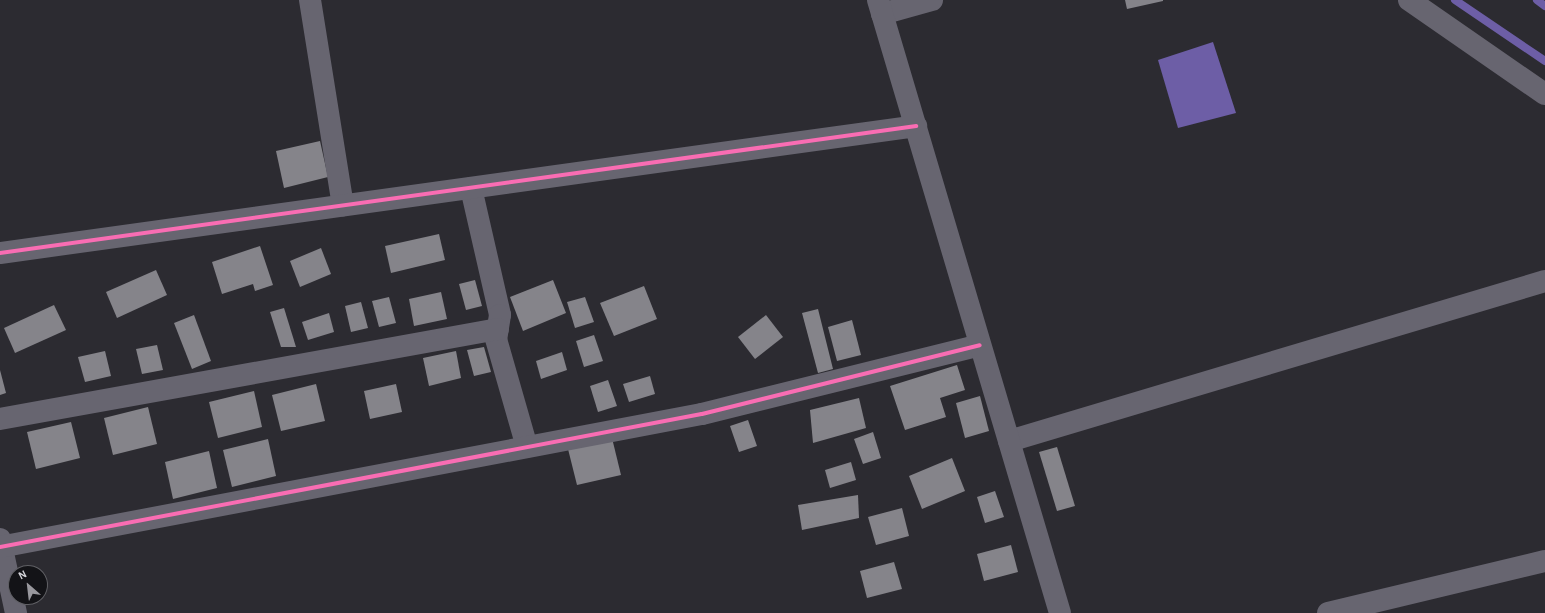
<!DOCTYPE html>
<style>
body{margin:0}
#map{position:relative;width:1545px;height:613px;overflow:hidden;background:#2c2b31;font-family:"Alegreya Sans",sans-serif}
div>[style]{position:absolute}
.water>*{inset:0;background:#6d5ea6}
.stream>*{height:8px;margin:-4px;padding:0 4px;transform-origin:4px;border-radius:4px;background:#6d5ea6}
.building>*{inset:0;background:#85848a}
.minor>*{height:22px;margin:-11px;padding:0 11px;transform-origin:11px;border-radius:11px;background:#676570}
.tertiary>*{height:22px;margin:-11px;padding:0 11px;transform-origin:11px;border-radius:11px;background:#676570}
.cycleway>*{height:4px;margin:-2px;padding:0 2px;transform-origin:2px;border-radius:2px;background:#f96db3}
span{translate:-50% -50%;white-space:nowrap;text-align:center;line-height:1.15;-webkit-text-stroke:4px #131317;paint-order:stroke}
.north{position:absolute;left:8px;top:565px;width:40px;height:40px;box-sizing:border-box;background:#131317;border:1px solid #606065;border-radius:50%;rotate:332deg;font-size:11px;font-weight:700;line-height:16px;text-align:center;color:#d3d3d9}
.north::after{content:'';display:block;margin:auto;width:14px;height:18px;background:#99989e;clip-path:polygon(50% 0,100% 100%,50% 72%,0 100%)}
</style>
<div id="map">
<div class="water">
<i style="clip-path:polygon(1213px 42px,1236px 113px,1178px 128px,1158px 60px)"></i>
</div>
<div class="stream">
<i style="left:1455px;top:0;width:109px;rotate:34.1deg"></i>
<i style="left:1537px;top:0;width:10px;rotate:37deg"></i>
</div>
<div class="building">
<i style="clip-path:polygon(1125px 0,1163px 0,1163px 1px,1127px 9px)"></i>
<i style="clip-path:polygon(320px 141px,328px 177px,284px 188px,276px 151px)"></i>
<i style="clip-path:polygon(439px 234px,445px 260px,391px 273px,385px 246px)"></i>
<i style="clip-path:polygon(260px 246px,273px 285px,255px 291px,253px 284px,222px 294px,212px 262px)"></i>
<i style="clip-path:polygon(321px 248px,331px 274px,300px 287px,290px 261px)"></i>
<i style="clip-path:polygon(156px 270px,167px 295px,117px 318px,106px 292px)"></i>
<i style="clip-path:polygon(475px 280px,482px 306px,466px 310px,459px 284px)"></i>
<i style="clip-path:polygon(553px 280px,566px 313px,523px 331px,510px 297px)"></i>
<i style="clip-path:polygon(644px 286px,657px 319px,614px 336px,600px 303px)"></i>
<i style="clip-path:polygon(441px 292px,447px 319px,414px 326px,409px 299px)"></i>
<i style="clip-path:polygon(389px 297px,396px 323px,379px 327px,372px 301px)"></i>
<i style="clip-path:polygon(585px 297px,594px 322px,575px 328px,567px 302px)"></i>
<i style="clip-path:polygon(361px 302px,368px 328px,351px 332px,345px 306px)"></i>
<i style="clip-path:polygon(54px 305px,66px 330px,15px 353px,4px 328px)"></i>
<i style="clip-path:polygon(284px 308px,296px 347px,281px 347px,270px 312px)"></i>
<i style="clip-path:polygon(818px 309px,833px 369px,818px 373px,802px 313px)"></i>
<i style="clip-path:polygon(329px 313px,334px 332px,308px 340px,302px 322px)"></i>
<i style="clip-path:polygon(194px 315px,211px 361px,192px 369px,174px 323px)"></i>
<i style="clip-path:polygon(766px 315px,783px 337px,755px 359px,738px 337px)"></i>
<i style="clip-path:polygon(852px 320px,861px 355px,837px 361px,828px 327px)"></i>
<i style="clip-path:polygon(594px 335px,603px 361px,584px 367px,576px 341px)"></i>
<i style="clip-path:polygon(157px 345px,163px 370px,142px 374px,136px 349px)"></i>
<i style="clip-path:polygon(484px 347px,491px 372px,474px 376px,467px 350px)"></i>
<i style="clip-path:polygon(105px 351px,111px 376px,85px 382px,78px 357px)"></i>
<i style="clip-path:polygon(456px 351px,461px 378px,429px 386px,423px 358px)"></i>
<i style="clip-path:polygon(562px 352px,567px 370px,541px 379px,536px 361px)"></i>
<i style="clip-path:polygon(957px 365px,965px 390px,940px 398px,946px 417px,905px 430px,890px 386px)"></i>
<i style="clip-path:polygon(0 370px,6px 393px,0 395px)"></i>
<i style="clip-path:polygon(650px 376px,655px 394px,629px 402px,623px 384px)"></i>
<i style="clip-path:polygon(608px 380px,617px 406px,598px 412px,590px 386px)"></i>
<i style="clip-path:polygon(316px 384px,325px 421px,281px 431px,272px 395px)"></i>
<i style="clip-path:polygon(396px 384px,402px 412px,370px 419px,364px 391px)"></i>
<i style="clip-path:polygon(254px 391px,262px 427px,218px 438px,209px 402px)"></i>
<i style="clip-path:polygon(980px 396px,989px 431px,965px 438px,956px 403px)"></i>
<i style="clip-path:polygon(859px 398px,866px 428px,813px 443px,810px 410px)"></i>
<i style="clip-path:polygon(148px 407px,157px 444px,113px 455px,104px 418px)"></i>
<i style="clip-path:polygon(748px 420px,757px 446px,739px 452px,730px 426px)"></i>
<i style="clip-path:polygon(71px 422px,80px 458px,36px 469px,27px 432px)"></i>
<i style="clip-path:polygon(873px 432px,881px 458px,863px 464px,854px 439px)"></i>
<i style="clip-path:polygon(612px 438px,621px 475px,577px 485px,568px 449px)"></i>
<i style="clip-path:polygon(268px 439px,276px 476px,232px 487px,223px 450px)"></i>
<i style="clip-path:polygon(1057px 447px,1075px 506px,1057px 511px,1039px 452px)"></i>
<i style="clip-path:polygon(209px 451px,217px 488px,173px 499px,165px 462px)"></i>
<i style="clip-path:polygon(952px 458px,965px 491px,922px 509px,909px 476px)"></i>
<i style="clip-path:polygon(851px 462px,856px 480px,830px 488px,825px 470px)"></i>
<i style="clip-path:polygon(995px 491px,1004px 517px,985px 523px,977px 497px)"></i>
<i style="clip-path:polygon(858px 495px,859px 518px,802px 530px,798px 505px)"></i>
<i style="clip-path:polygon(902px 508px,909px 536px,876px 545px,868px 517px)"></i>
<i style="clip-path:polygon(1011px 545px,1018px 572px,984px 581px,977px 554px)"></i>
<i style="clip-path:polygon(894px 562px,902px 589px,867px 598px,860px 571px)"></i>
</div>
<div class="minor">
<i style="left:310px;top:0;width:208px;rotate:80.9deg"></i>
<i style="left:1409px;top:0;width:165px;rotate:34.7deg"></i>
<i style="left:882px;top:14px;width:52px;rotate:-15.6deg"></i>
<i style="left:471px;top:188px;width:130px;rotate:77.1deg"></i>
<i style="left:500px;top:315px;width:24px;rotate:99deg"></i>
<i style="left:496px;top:339px;width:112px;rotate:74deg"></i>
<i style="left:0;top:253px;width:925px;rotate:-7.89deg"></i>
<i style="left:0;top:419px;width:506px;rotate:-10.24deg"></i>
<i style="left:1009px;top:441px;width:559px;rotate:-16.62deg"></i>
<i style="left:0;top:539px;width:76px;rotate:77.8deg"></i>
<i style="left:0;top:547px;width:714px;rotate:-10.73deg"></i>
<i style="left:702px;top:414px;width:286px;rotate:-13.9deg"></i>
<i style="left:1328px;top:613px;width:223px;rotate:-13.5deg"></i>
</div>
<div class="tertiary">
<i style="left:878px;top:0;width:639px;rotate:73.46deg"></i>
</div>
<div class="cycleway">
<i style="left:0;top:253px;width:925px;rotate:-7.89deg"></i>
<i style="left:0;top:547px;width:714px;rotate:-10.73deg"></i>
<i style="left:702px;top:414px;width:286px;rotate:-13.9deg"></i>
</div>
<div class="north">N</div>
</div>
